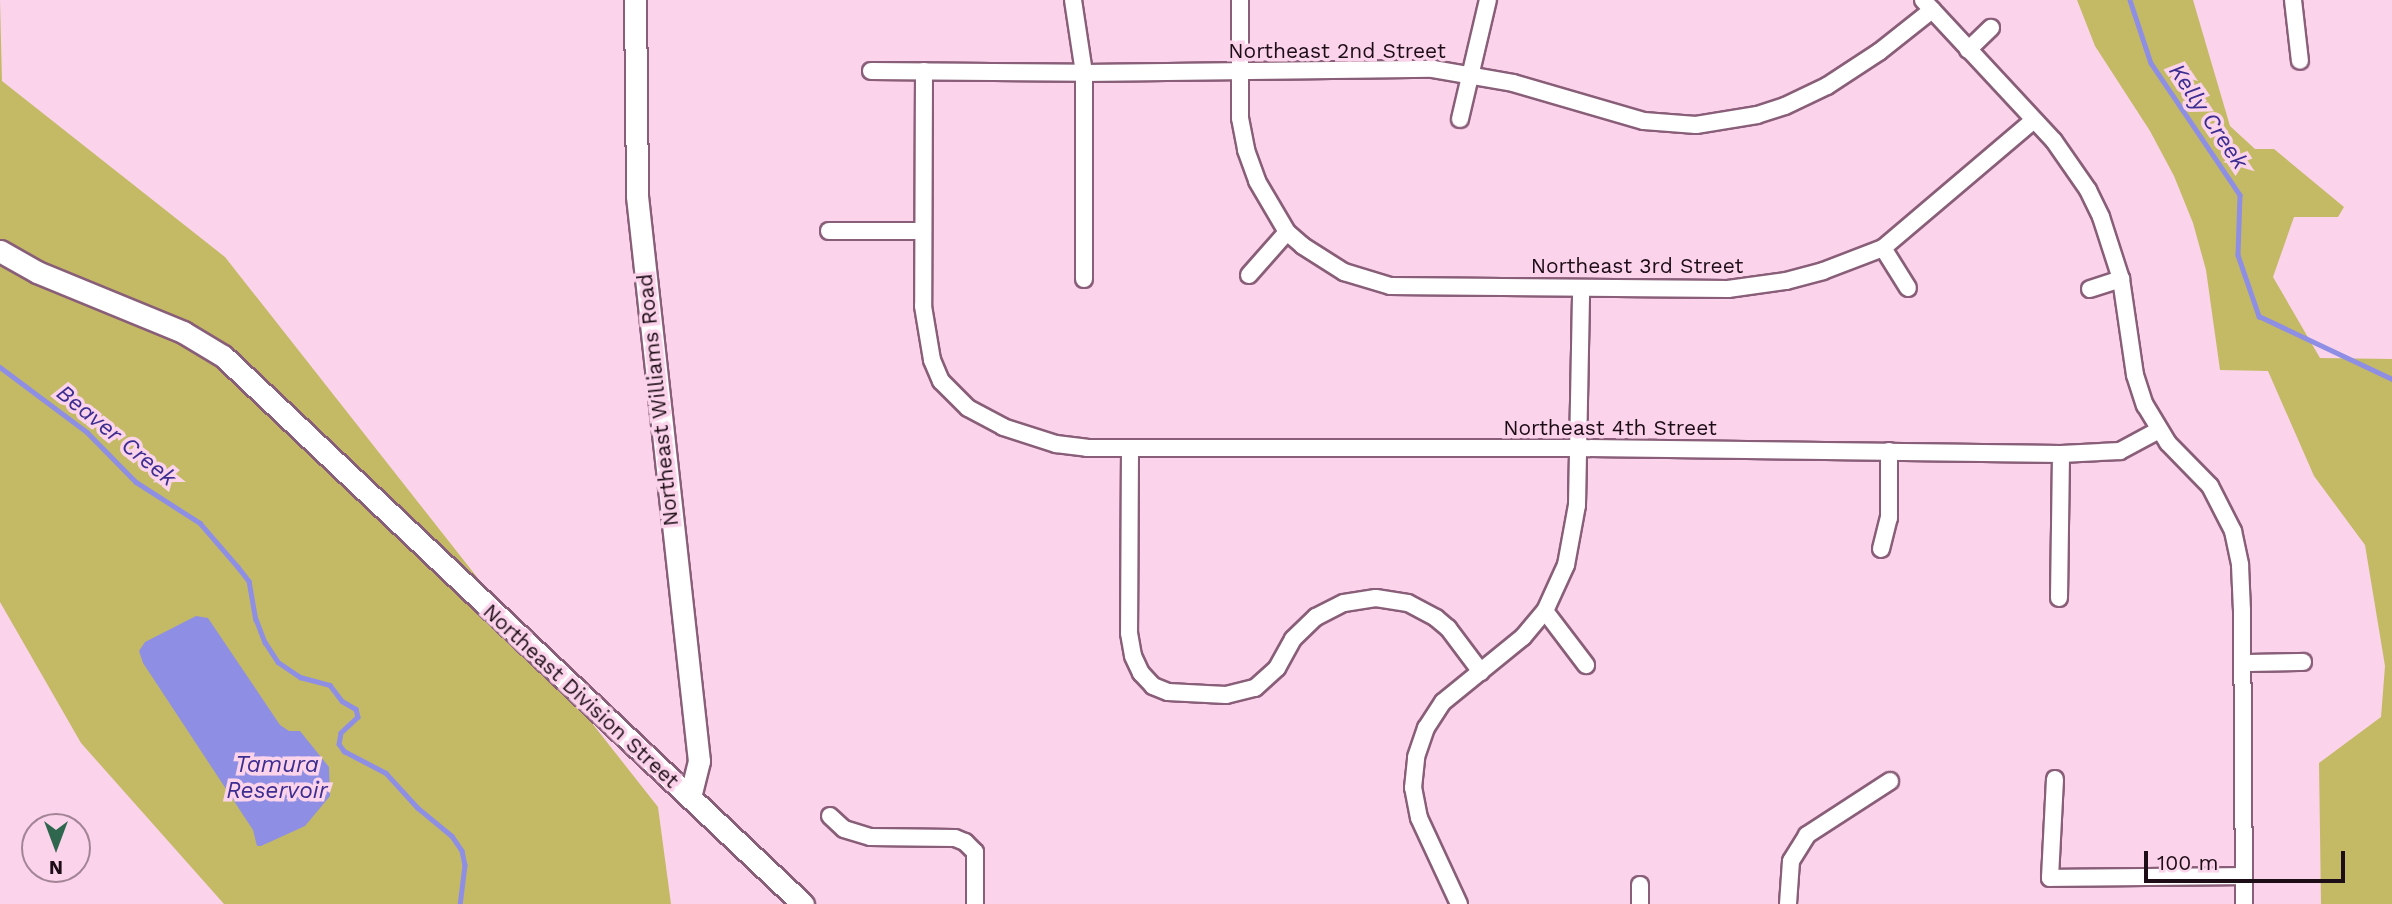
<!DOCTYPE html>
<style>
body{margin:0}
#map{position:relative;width:2392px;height:904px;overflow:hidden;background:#fbd3ea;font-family:"Work Sans",sans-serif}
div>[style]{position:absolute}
.green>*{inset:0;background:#c4ba66}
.water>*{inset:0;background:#8e8ee4}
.stream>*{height:4.5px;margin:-2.25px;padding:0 2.25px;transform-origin:2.25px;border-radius:2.25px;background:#8e8ee4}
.roads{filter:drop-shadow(2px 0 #895e78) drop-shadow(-2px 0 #895e78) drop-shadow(0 2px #895e78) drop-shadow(0 -2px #895e78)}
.minor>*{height:16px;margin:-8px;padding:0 8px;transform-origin:8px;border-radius:8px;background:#fff}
.tertiary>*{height:21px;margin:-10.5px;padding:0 10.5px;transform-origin:10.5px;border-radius:10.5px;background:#fff}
span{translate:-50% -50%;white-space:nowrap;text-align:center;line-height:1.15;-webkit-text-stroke:7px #fbd3ea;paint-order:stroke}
.street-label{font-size:21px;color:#1d0d17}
.water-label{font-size:23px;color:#3c2e91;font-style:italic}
.north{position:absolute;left:21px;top:813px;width:70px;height:70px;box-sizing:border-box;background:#fbd3ea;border:2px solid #a28496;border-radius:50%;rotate:180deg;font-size:19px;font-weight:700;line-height:28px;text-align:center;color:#1d0d17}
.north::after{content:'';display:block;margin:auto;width:24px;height:32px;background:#2f674e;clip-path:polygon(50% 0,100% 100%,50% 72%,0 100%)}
.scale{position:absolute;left:2144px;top:851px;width:201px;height:32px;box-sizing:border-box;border:4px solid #1d0d17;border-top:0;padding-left:9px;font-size:21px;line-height:24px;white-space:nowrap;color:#1d0d17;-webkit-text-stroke:5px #fbd3ea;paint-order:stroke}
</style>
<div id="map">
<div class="green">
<i style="clip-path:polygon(0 0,2px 81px,225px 257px,658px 807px,671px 904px,224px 904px,81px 743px,0 602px)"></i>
<i style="clip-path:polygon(2077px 0,2193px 0,2230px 126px,2255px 149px,2274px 149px,2344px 207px,2338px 217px,2294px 217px,2273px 277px,2320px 358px,2392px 359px,2392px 904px,2321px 904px,2319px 763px,2381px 717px,2385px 666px,2365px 545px,2314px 476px,2268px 371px,2220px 370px,2206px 270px,2193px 223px,2174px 176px,2150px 131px,2095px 46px)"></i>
</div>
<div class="water">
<i style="clip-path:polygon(196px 616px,208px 618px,280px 725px,289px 731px,300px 731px,329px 767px,330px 796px,305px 826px,261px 846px,257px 846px,253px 830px,143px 663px,139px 651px,145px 642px)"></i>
</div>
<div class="stream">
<i style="left:2130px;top:0;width:66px;rotate:71.6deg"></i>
<i style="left:2151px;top:63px;width:159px;rotate:56deg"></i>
<i style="left:2240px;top:195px;width:60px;rotate:91.9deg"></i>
<i style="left:2238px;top:255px;width:65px;rotate:71deg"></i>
<i style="left:2259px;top:316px;width:147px;rotate:25.3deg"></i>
<i style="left:0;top:367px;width:109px;rotate:36.8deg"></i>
<i style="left:87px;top:432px;width:70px;rotate:45.6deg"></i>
<i style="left:136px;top:482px;width:76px;rotate:32.6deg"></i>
<i style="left:200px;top:523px;width:58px;rotate:49.2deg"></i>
<i style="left:238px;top:567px;width:18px;rotate:52deg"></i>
<i style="left:249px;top:581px;width:39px;rotate:80deg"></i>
<i style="left:256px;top:619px;width:25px;rotate:69deg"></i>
<i style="left:265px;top:642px;width:24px;rotate:57deg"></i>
<i style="left:278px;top:662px;width:27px;rotate:34deg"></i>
<i style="left:300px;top:677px;width:31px;rotate:15deg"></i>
<i style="left:330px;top:685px;width:20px;rotate:53deg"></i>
<i style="left:342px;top:701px;width:16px;rotate:30deg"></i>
<i style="left:356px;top:709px;width:8px;rotate:76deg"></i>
<i style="left:358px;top:717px;width:23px;rotate:137deg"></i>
<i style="left:341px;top:733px;width:11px;rotate:100deg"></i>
<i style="left:339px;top:744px;width:9px;rotate:54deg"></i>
<i style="left:344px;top:751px;width:47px;rotate:27.6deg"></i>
<i style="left:386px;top:773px;width:47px;rotate:47.6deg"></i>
<i style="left:418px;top:808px;width:44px;rotate:39.5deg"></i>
<i style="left:452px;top:836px;width:18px;rotate:56deg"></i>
<i style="left:462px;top:851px;width:14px;rotate:78deg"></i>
<i style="left:465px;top:865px;width:39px;rotate:97deg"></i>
</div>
<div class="roads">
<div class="minor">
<i style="left:1073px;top:0;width:74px;rotate:81.4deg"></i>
<i style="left:1084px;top:73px;width:206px;rotate:90deg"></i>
<i style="left:1240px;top:0;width:118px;rotate:90deg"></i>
<i style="left:1240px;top:118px;width:33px;rotate:79deg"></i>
<i style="left:1246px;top:150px;width:33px;rotate:70deg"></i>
<i style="left:1257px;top:181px;width:59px;rotate:59.5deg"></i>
<i style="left:1287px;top:232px;width:21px;rotate:41deg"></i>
<i style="left:1303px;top:246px;width:49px;rotate:32.4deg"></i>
<i style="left:1344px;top:272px;width:48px;rotate:16.9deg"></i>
<i style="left:1390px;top:286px;width:338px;rotate:0.5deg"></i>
<i style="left:1728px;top:289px;width:59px;rotate:-7.9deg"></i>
<i style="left:1786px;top:281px;width:38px;rotate:-15deg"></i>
<i style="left:1823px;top:271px;width:64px;rotate:-21deg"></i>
<i style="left:1883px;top:248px;width:198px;rotate:-40.3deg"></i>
<i style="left:1923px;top:0;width:192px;rotate:47.1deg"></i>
<i style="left:2054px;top:141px;width:60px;rotate:55.2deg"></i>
<i style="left:2088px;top:190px;width:30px;rotate:64deg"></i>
<i style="left:2101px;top:217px;width:65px;rotate:72.1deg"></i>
<i style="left:2121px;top:279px;width:97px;rotate:81.7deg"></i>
<i style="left:2135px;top:375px;width:32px;rotate:72deg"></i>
<i style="left:2145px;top:405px;width:44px;rotate:58.8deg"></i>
<i style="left:2168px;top:443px;width:60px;rotate:45.7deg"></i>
<i style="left:2210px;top:486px;width:51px;rotate:62.9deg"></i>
<i style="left:2233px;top:531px;width:35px;rotate:78deg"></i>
<i style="left:2240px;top:565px;width:46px;rotate:87.5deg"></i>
<i style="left:2242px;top:611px;width:293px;rotate:89.6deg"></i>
<i style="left:2293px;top:0;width:61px;rotate:83.5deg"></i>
<i style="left:1968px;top:50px;width:32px;rotate:-44deg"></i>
<i style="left:871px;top:71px;width:213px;rotate:0.5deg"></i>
<i style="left:1084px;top:73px;width:349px;rotate:-0.7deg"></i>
<i style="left:1433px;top:69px;width:81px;rotate:9.9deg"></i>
<i style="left:1513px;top:83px;width:136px;rotate:16.2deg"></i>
<i style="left:1644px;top:121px;width:52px;rotate:4.4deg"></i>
<i style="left:1696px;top:125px;width:62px;rotate:-9.3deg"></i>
<i style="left:1757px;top:115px;width:29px;rotate:-18deg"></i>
<i style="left:1785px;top:106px;width:47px;rotate:-25.5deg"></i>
<i style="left:1827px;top:86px;width:62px;rotate:-33.2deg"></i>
<i style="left:1879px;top:52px;width:68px;rotate:-38.4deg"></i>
<i style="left:924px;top:71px;width:235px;rotate:90.2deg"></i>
<i style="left:923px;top:306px;width:55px;rotate:80.5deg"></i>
<i style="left:932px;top:360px;width:23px;rotate:67deg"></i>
<i style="left:941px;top:381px;width:38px;rotate:45deg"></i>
<i style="left:968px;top:408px;width:40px;rotate:28deg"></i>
<i style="left:1003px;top:427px;width:56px;rotate:17.8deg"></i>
<i style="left:1056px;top:444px;width:31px;rotate:7deg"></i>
<i style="left:1087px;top:448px;width:492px"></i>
<i style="left:1579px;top:448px;width:482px;rotate:0.7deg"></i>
<i style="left:2061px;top:454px;width:59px;rotate:-2.9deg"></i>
<i style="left:2120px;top:451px;width:44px;rotate:-28.3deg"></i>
<i style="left:1460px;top:119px;width:122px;rotate:-76.8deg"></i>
<i style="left:829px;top:231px;width:94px"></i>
<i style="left:1883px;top:248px;width:47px;rotate:58deg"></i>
<i style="left:1249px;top:275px;width:57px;rotate:-48.5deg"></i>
<i style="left:2090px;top:289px;width:33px;rotate:-18deg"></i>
<i style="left:1130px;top:449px;width:184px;rotate:90.3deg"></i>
<i style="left:1129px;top:633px;width:23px;rotate:80deg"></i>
<i style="left:1133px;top:656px;width:19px;rotate:65deg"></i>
<i style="left:1141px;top:673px;width:18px;rotate:47deg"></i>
<i style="left:1153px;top:686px;width:16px;rotate:22deg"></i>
<i style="left:1168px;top:692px;width:58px;rotate:3deg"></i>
<i style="left:1226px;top:695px;width:30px;rotate:-14deg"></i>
<i style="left:1255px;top:688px;width:30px;rotate:-42deg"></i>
<i style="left:1277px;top:668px;width:33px;rotate:-61deg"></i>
<i style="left:1293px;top:639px;width:32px;rotate:-44deg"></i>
<i style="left:1316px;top:617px;width:31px;rotate:-27deg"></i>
<i style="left:1344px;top:603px;width:32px;rotate:-9deg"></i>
<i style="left:1376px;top:598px;width:32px;rotate:9deg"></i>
<i style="left:1408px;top:603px;width:32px;rotate:28deg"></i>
<i style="left:1436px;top:618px;width:16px;rotate:40deg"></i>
<i style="left:1448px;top:628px;width:55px;rotate:53.1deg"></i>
<i style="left:1881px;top:549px;width:32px;rotate:-76deg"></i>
<i style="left:1889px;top:518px;width:67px;rotate:-90deg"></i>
<i style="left:2059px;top:598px;width:144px;rotate:-89.2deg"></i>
<i style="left:1545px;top:611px;width:68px;rotate:52.8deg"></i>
<i style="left:2244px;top:663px;width:59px;rotate:-1deg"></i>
<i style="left:2055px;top:779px;width:99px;rotate:92.9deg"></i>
<i style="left:2050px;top:878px;width:193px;rotate:-0.6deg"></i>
<i style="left:830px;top:816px;width:19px;rotate:43deg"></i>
<i style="left:844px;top:829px;width:27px;rotate:17deg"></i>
<i style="left:870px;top:837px;width:85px;rotate:0.7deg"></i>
<i style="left:955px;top:838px;width:11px;rotate:22deg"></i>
<i style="left:965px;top:842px;width:14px;rotate:45deg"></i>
<i style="left:975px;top:852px;width:52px;rotate:90deg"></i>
<i style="left:1640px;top:885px;width:19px;rotate:90deg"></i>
<i style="left:1459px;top:904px;width:95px;rotate:-114.9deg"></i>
<i style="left:1419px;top:818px;width:31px;rotate:-101deg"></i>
<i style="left:1413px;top:788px;width:31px;rotate:-84deg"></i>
<i style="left:1416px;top:757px;width:31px;rotate:-71deg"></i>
<i style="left:1426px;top:728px;width:31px;rotate:-57deg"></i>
<i style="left:1443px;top:702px;width:103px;rotate:-39.1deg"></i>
<i style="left:1523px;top:637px;width:34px;rotate:-50deg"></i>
<i style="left:1545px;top:611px;width:51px;rotate:-65.5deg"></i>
<i style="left:1566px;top:565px;width:61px;rotate:-79.6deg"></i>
<i style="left:1577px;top:505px;width:217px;rotate:-88.9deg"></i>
<i style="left:1788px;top:904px;width:43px;rotate:-86deg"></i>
<i style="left:1791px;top:861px;width:31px;rotate:-58deg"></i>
<i style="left:1807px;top:835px;width:99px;rotate:-33deg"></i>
</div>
<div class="tertiary">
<i style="left:635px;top:0;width:196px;rotate:89.4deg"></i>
<i style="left:637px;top:196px;width:568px;rotate:83.74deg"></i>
<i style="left:699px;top:761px;width:37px;rotate:104deg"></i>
<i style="left:0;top:251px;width:43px;rotate:29.6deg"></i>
<i style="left:37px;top:272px;width:158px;rotate:22.3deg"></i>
<i style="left:183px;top:332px;width:47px;rotate:31deg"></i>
<i style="left:223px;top:356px;width:798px;rotate:43.38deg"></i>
</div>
</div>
<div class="street-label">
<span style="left:1337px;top:51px">Northeast 2nd Street</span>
<span style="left:1637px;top:266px">Northeast 3rd Street</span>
<span style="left:658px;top:400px;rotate:-96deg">Northeast Williams Road</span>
<span style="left:1610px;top:428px">Northeast 4th Street</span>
<span style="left:581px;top:696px;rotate:43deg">Northeast Division Street</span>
</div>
<div class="water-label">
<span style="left:2208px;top:117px;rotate:56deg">Kelly Creek</span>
<span style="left:116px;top:436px;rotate:39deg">Beaver Creek</span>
<span style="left:277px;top:778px">Tamura<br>Reservoir</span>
</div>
<div class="north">N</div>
<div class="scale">100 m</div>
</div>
